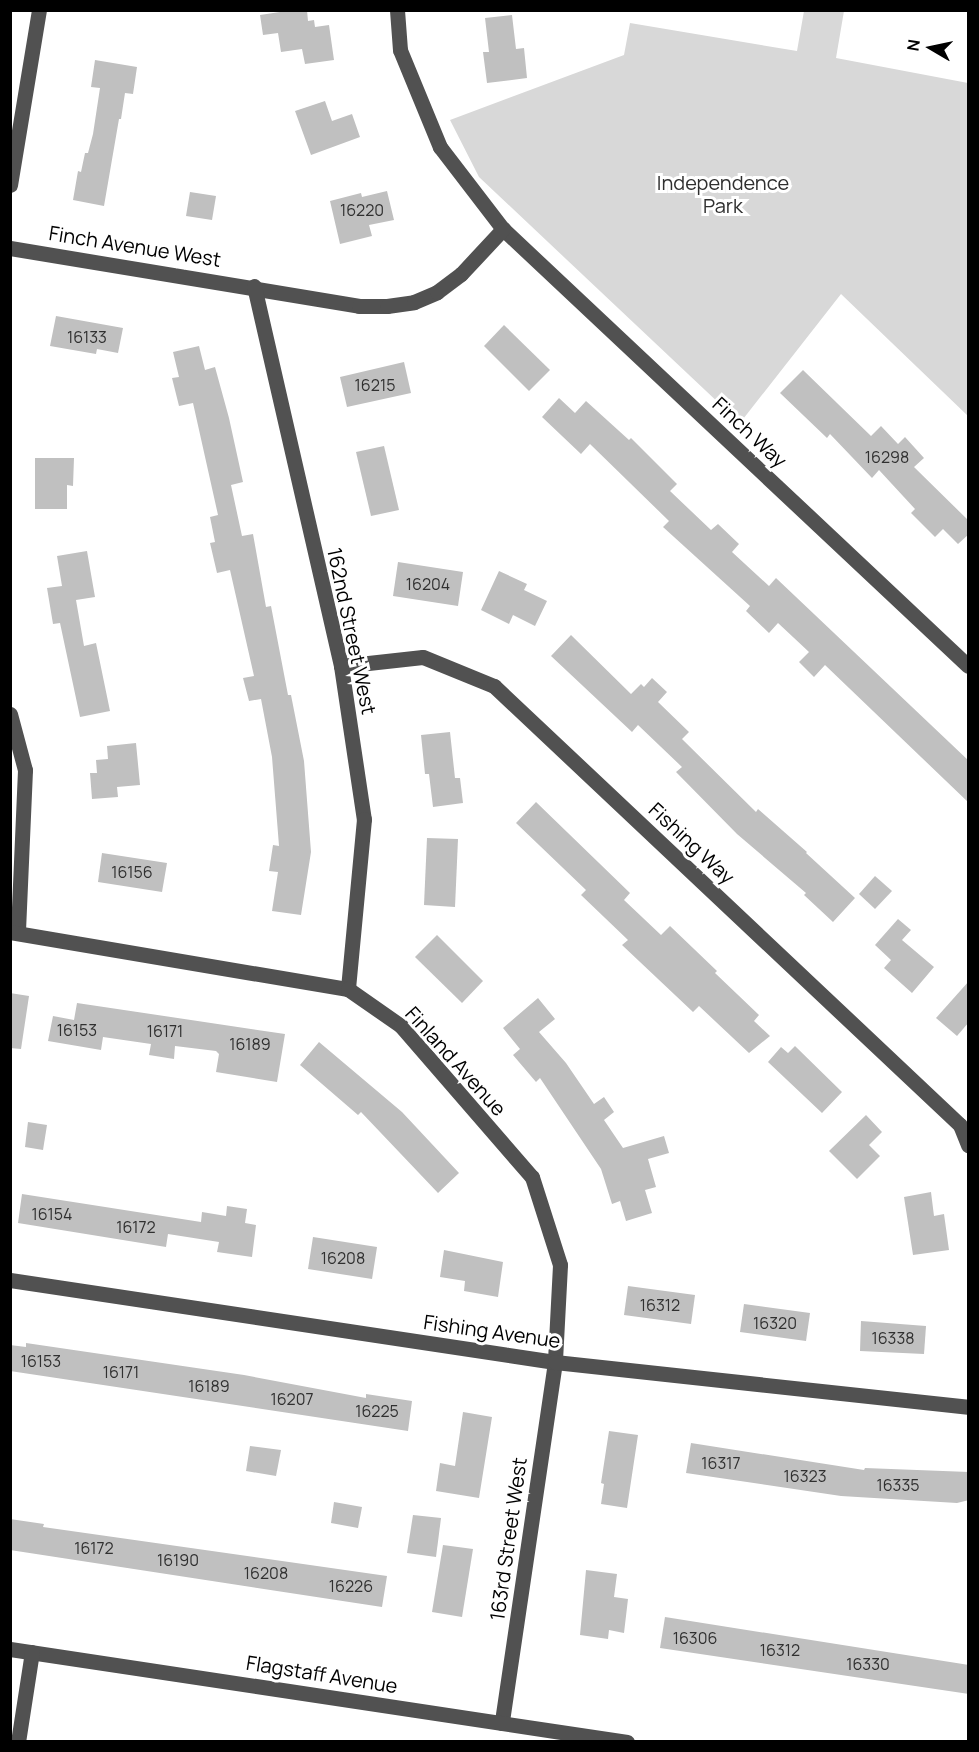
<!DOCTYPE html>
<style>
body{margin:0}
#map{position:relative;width:979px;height:1752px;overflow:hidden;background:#fff;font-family:Manrope,sans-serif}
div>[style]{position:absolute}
.green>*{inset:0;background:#d8d8d8}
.building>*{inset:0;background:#c0c0c0}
.minor>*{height:15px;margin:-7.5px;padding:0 7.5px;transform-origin:7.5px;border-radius:7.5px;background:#515151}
span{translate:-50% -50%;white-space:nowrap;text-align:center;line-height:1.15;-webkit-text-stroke:6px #fff;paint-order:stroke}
.number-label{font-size:16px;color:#303030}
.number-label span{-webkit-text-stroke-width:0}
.park-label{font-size:20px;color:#2f2f2f}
.street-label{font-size:20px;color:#000}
.frame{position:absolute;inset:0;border:12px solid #000;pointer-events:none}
.north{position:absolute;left:901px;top:18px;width:60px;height:60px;-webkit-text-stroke:4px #fff;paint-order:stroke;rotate:279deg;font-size:16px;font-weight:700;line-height:24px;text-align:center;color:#000}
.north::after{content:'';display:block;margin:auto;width:21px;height:27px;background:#000;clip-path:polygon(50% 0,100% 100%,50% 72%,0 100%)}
</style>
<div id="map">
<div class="green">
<i style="clip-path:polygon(804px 11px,844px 11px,836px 58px,968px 83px,968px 416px,841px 294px,740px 423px,479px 177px,450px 120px,624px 55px,630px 23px,797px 51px)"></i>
</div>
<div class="building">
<i style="clip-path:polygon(293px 10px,307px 10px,308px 21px,314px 20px,315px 27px,329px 25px,334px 60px,305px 64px,302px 49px,281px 52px,278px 33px,263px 35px,260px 15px)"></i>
<i style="clip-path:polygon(512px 15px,516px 49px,524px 48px,527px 78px,487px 83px,483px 52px,489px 52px,485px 18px)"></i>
<i style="clip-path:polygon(95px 60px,137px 67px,133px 94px,125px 93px,121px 119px,119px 119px,104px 206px,73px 200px,78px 171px,81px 172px,85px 153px,88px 153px,93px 134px,100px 88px,91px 87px)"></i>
<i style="clip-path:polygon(325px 101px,332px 121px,352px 114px,360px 137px,311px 155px,295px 111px)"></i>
<i style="clip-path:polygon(387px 191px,394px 220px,369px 225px,372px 236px,340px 244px,330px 201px,361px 193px,362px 197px)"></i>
<i style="clip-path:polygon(190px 192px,216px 196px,212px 220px,186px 216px)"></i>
<i style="clip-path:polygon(56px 316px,123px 328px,118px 353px,97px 349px,96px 354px,50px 346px)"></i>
<i style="clip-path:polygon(504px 325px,550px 370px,529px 391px,484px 346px)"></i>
<i style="clip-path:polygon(199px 346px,205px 370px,215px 367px,229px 418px,243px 482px,231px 485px,242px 536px,253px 534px,266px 607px,271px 606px,288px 695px,291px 695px,304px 761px,311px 852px,301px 915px,272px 911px,278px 872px,269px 871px,273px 845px,279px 846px,272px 757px,261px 699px,249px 701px,243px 678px,254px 676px,230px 570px,217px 573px,210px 543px,215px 542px,210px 517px,218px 515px,193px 403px,179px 406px,172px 378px,179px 377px,173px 352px)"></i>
<i style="clip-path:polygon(404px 362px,411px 393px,347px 407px,340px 377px)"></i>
<i style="clip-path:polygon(803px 370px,871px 436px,881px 426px,898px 444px,905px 437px,924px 458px,914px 467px,969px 521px,969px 534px,958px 544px,943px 529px,935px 537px,911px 513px,915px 509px,879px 470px,872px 478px,830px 434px,827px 438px,780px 393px)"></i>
<i style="clip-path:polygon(559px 398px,575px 413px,586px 401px,629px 440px,631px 438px,677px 484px,670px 491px,711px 530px,718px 524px,739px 544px,732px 552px,769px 586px,776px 578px,969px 761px,969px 803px,825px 665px,814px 677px,799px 662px,809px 652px,778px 623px,769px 633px,746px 611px,750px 606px,663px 527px,669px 521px,590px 444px,581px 454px,542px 417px)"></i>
<i style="clip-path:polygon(384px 446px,399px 510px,371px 516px,356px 452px)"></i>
<i style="clip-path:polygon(35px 458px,74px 458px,73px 486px,67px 485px,67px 509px,35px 509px)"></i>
<i style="clip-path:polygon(87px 551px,95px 597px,76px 600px,84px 646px,96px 643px,110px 711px,80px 717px,60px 623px,53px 624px,47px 588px,62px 586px,57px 556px)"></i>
<i style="clip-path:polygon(398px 562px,463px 572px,458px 606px,393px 596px)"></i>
<i style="clip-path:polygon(499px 571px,527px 584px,524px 590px,547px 601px,535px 626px,513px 615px,509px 624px,481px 610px)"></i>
<i style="clip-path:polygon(571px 635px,631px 694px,641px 684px,644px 687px,652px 678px,667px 692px,658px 702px,689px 732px,682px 739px,756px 812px,758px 809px,807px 852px,806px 853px,855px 898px,833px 922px,804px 895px,806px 893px,737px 834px,676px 772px,682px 767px,638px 725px,632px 732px,551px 656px)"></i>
<i style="clip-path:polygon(450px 732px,455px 778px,460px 778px,463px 803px,433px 807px,429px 774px,425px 774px,421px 735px)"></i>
<i style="clip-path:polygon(136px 743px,140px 785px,117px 787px,118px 797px,92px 799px,90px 773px,97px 773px,96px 760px,108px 759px,107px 746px)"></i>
<i style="clip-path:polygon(536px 802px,630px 893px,624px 900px,661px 935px,670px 926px,717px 971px,715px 973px,759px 1015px,754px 1021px,770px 1036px,749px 1053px,699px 1006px,693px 1012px,622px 945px,628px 940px,581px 895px,586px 890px,516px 823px)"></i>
<i style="clip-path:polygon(427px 838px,458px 839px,455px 907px,424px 905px)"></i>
<i style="clip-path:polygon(102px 853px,167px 863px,162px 892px,98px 882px)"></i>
<i style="clip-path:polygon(875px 876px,892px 891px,875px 909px,859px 894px)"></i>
<i style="clip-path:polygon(898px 919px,911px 930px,902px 940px,934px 967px,912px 993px,884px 968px,891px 960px,875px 945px)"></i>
<i style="clip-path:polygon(437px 935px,483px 981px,462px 1003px,415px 957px)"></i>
<i style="clip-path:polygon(969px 981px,969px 1022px,957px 1036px,936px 1018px)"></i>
<i style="clip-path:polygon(10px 993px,29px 996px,21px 1049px,10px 1048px)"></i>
<i style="clip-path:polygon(538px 998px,555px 1019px,539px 1032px,566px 1063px,594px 1104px,604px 1097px,614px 1112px,604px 1120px,623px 1148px,664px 1136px,669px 1153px,648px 1159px,656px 1187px,645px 1190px,652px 1213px,626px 1221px,620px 1201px,612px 1204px,601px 1169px,540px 1078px,536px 1082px,513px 1055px,520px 1049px,503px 1028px)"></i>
<i style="clip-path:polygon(77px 1003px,285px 1034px,277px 1082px,216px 1072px,219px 1054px,216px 1051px,175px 1046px,174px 1059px,149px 1055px,151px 1044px,103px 1037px,101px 1050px,48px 1041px,53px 1016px,74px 1020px)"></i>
<i style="clip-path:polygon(319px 1042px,402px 1112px,459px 1173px,438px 1193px,361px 1112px,358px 1115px,300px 1065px)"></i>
<i style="clip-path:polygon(795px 1046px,842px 1092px,822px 1113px,768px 1062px,781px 1047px,788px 1053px)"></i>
<i style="clip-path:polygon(866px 1115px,882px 1132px,869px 1145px,880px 1156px,857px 1179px,829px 1151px)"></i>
<i style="clip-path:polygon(28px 1122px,47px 1125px,43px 1150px,25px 1147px)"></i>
<i style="clip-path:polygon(931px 1192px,934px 1216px,944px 1214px,949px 1250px,913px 1255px,904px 1197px)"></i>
<i style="clip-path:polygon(22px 1194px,201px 1222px,202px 1212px,226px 1216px,227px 1206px,247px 1209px,245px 1223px,256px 1225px,252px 1257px,217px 1252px,219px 1242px,168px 1234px,166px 1247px,18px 1223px)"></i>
<i style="clip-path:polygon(313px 1237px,377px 1247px,372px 1279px,308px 1269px)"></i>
<i style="clip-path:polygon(444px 1250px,503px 1262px,498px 1297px,464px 1291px,465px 1281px,440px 1277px)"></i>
<i style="clip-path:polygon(628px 1286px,695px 1295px,691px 1324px,624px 1315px)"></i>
<i style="clip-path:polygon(744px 1304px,810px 1313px,806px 1341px,740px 1332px)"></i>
<i style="clip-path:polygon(861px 1321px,926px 1326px,924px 1354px,860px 1351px)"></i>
<i style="clip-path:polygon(26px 1343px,244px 1375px,366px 1398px,366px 1394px,412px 1401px,408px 1431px,10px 1371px,10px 1345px,26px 1347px)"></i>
<i style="clip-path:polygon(463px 1412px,492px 1417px,479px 1498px,436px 1491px,440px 1463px,455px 1466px)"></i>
<i style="clip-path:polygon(609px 1431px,638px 1435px,627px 1508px,601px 1504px,604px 1484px,601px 1483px)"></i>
<i style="clip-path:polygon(691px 1443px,864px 1470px,865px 1468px,969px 1472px,969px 1500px,957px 1503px,841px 1496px,686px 1473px)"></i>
<i style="clip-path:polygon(250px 1446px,281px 1450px,276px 1476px,246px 1471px)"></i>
<i style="clip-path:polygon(334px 1502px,362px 1507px,358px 1528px,331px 1523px)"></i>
<i style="clip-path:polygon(413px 1515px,441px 1518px,436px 1557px,407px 1553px)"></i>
<i style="clip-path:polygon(10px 1519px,44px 1524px,43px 1527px,387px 1576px,382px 1607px,10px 1550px)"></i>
<i style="clip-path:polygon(443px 1545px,473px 1549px,462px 1617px,432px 1612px)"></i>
<i style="clip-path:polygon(586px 1570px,617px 1574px,614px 1597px,628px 1599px,624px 1633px,609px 1630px,608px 1639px,580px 1635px)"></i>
<i style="clip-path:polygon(665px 1617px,969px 1665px,969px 1694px,660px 1648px)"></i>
</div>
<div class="minor">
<i style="left:397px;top:10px;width:40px;rotate:85.7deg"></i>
<i style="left:400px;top:50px;width:105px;rotate:67.6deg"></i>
<i style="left:440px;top:147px;width:103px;rotate:52.5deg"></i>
<i style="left:503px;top:229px;width:638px;rotate:43.22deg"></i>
<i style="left:10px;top:185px;width:177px;rotate:-80.6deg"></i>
<i style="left:10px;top:248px;width:354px;rotate:9.4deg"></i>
<i style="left:359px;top:306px;width:28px"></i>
<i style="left:387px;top:306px;width:27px;rotate:-8deg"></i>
<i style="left:414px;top:302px;width:25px;rotate:-23deg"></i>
<i style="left:437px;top:292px;width:30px;rotate:-37deg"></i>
<i style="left:461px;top:274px;width:62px;rotate:-47deg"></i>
<i style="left:254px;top:286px;width:390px;rotate:77.1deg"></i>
<i style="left:341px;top:666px;width:155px;rotate:81.5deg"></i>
<i style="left:364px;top:819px;width:171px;rotate:95.4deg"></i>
<i style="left:341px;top:666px;width:82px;rotate:-6.3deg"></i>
<i style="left:423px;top:657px;width:77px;rotate:22.2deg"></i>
<i style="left:494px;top:686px;width:640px;rotate:43.29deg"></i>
<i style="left:960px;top:1125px;width:22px;rotate:68deg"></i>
<i style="left:10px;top:714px;width:58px;rotate:75deg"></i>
<i style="left:25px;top:770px;width:163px;rotate:92.5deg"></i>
<i style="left:10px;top:932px;width:343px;rotate:9.6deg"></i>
<i style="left:348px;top:989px;width:65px;rotate:34.9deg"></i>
<i style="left:401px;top:1026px;width:200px;rotate:49.1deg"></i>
<i style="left:532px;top:1177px;width:92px;rotate:72.3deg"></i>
<i style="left:560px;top:1265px;width:97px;rotate:93deg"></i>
<i style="left:555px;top:1362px;width:365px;rotate:98.4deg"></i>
<i style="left:10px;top:1280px;width:551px;rotate:8.56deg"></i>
<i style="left:555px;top:1362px;width:415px;rotate:6.2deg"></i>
<i style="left:10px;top:1649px;width:624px;rotate:8.57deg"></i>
<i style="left:18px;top:1742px;width:91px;rotate:-81.2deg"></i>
</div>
<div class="number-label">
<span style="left:362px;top:210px">16220</span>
<span style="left:87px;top:337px">16133</span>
<span style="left:375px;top:385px">16215</span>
<span style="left:887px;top:457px">16298</span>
<span style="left:428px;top:584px">16204</span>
<span style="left:132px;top:872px">16156</span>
<span style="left:77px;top:1030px">16153</span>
<span style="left:165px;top:1031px">16171</span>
<span style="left:250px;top:1044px">16189</span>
<span style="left:52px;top:1214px">16154</span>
<span style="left:136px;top:1227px">16172</span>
<span style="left:343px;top:1258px">16208</span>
<span style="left:660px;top:1305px">16312</span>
<span style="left:775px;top:1323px">16320</span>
<span style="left:893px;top:1338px">16338</span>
<span style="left:41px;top:1361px">16153</span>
<span style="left:121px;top:1372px">16171</span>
<span style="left:209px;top:1386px">16189</span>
<span style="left:292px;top:1399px">16207</span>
<span style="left:377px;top:1411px">16225</span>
<span style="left:721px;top:1463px">16317</span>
<span style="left:805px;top:1476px">16323</span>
<span style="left:898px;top:1485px">16335</span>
<span style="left:94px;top:1548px">16172</span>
<span style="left:178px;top:1560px">16190</span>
<span style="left:266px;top:1573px">16208</span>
<span style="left:351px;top:1586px">16226</span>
<span style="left:695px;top:1638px">16306</span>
<span style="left:780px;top:1650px">16312</span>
<span style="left:868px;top:1664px">16330</span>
</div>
<div class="park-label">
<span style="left:723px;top:194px">Independence<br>Park</span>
</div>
<div class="street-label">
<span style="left:135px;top:246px;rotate:9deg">Finch Avenue West</span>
<span style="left:750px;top:432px;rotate:43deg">Finch Way</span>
<span style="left:352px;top:631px;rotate:78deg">162nd Street West</span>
<span style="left:692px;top:843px;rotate:43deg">Fishing Way</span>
<span style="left:456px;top:1061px;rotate:48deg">Finland Avenue</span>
<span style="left:492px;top:1331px;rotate:8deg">Fishing Avenue</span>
<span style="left:508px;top:1539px;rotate:-82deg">163rd Street West</span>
<span style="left:322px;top:1674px;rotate:9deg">Flagstaff Avenue</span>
</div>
<div class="frame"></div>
<div class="north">N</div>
</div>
